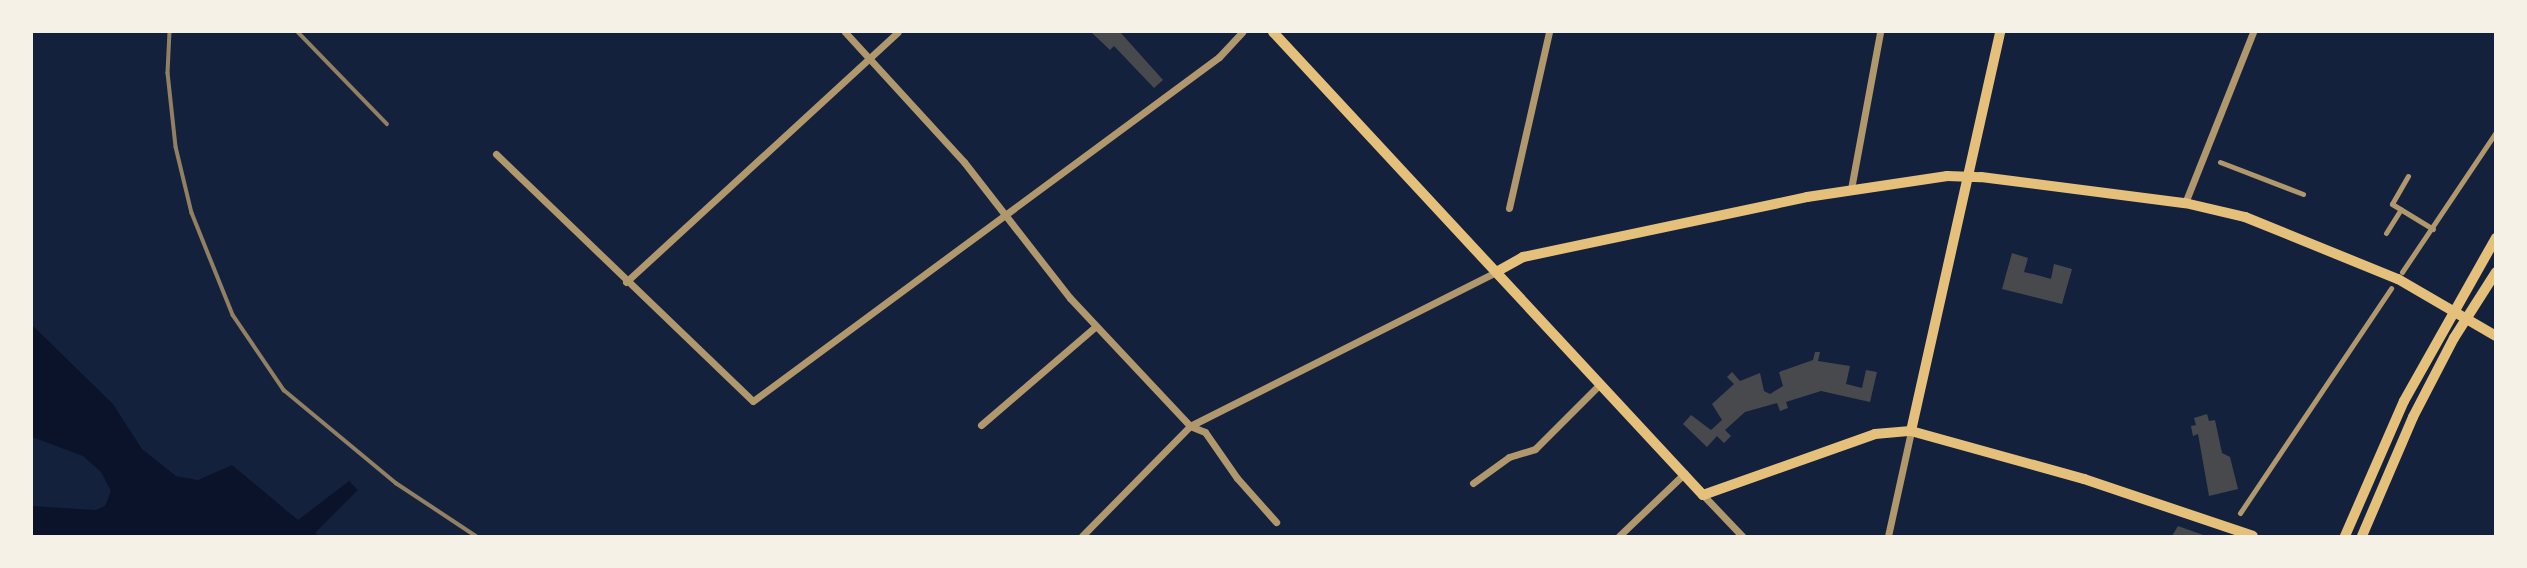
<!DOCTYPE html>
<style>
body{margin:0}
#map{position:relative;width:2527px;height:568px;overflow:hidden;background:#14213d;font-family:"Noto Sans",sans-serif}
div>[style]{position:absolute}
.water>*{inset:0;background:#0b132b}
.building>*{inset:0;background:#48494c}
.pedestrian>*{height:5px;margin:-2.5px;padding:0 2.5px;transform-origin:2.5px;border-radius:2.5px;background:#b1986c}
.minor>*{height:7px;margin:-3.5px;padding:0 3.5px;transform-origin:3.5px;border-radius:3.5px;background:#b1986c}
.secondary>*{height:10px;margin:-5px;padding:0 5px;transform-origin:5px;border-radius:5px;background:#e5c07b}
.primary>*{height:10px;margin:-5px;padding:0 5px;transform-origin:5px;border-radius:5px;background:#e5c07b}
.rail>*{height:3.5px;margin:-1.75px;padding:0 1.75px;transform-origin:1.75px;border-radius:1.75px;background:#918062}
span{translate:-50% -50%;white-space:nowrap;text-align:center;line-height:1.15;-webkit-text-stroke:7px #f6f1e7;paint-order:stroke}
.frame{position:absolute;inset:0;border:33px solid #f6f1e7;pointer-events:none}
</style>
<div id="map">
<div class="water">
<i style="clip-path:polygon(32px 325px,113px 404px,142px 449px,176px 476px,198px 480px,232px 465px,298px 520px,349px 481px,358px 490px,315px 533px,319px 536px,32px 536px,32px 506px,96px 510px,105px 506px,111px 491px,101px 472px,83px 456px,32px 437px)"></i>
</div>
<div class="building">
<i style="clip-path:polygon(1091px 32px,1120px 32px,1163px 80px,1154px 88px,1114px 46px,1110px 50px)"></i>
<i style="clip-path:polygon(2012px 253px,2028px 258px,2024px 272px,2037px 275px,2051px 279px,2054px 264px,2072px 269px,2062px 304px,2002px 289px)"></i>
<i style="clip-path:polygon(1815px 352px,1820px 352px,1818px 361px,1850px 366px,1846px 384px,1862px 388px,1866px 370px,1877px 372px,1870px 402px,1821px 391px,1786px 402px,1788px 408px,1780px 411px,1777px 403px,1745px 412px,1725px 430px,1731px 436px,1724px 443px,1717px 436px,1707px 447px,1683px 424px,1691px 415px,1711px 430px,1722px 420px,1712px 404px,1734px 384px,1727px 377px,1732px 372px,1740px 381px,1760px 373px,1764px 391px,1770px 394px,1783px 386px,1779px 372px,1813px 360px)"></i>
<i style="clip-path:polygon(2207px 414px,2209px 421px,2215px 420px,2222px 453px,2230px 457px,2238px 489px,2209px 496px,2198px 434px,2193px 436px,2191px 426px,2196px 425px,2194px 418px)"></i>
<i style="clip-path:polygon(2178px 526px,2206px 536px,2172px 536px)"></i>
</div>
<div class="pedestrian">
<i style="left:2220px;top:162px;width:89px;rotate:21.1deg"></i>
<i style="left:2408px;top:176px;width:32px;rotate:120deg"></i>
<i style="left:2392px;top:204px;width:48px;rotate:31.4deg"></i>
<i style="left:2386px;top:233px;width:28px;rotate:-58deg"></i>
<i style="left:2402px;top:272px;width:169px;rotate:-56.1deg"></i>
<i style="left:2240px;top:513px;width:271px;rotate:-56.1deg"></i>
</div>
<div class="minor">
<i style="left:845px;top:32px;width:176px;rotate:47.5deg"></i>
<i style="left:964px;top:162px;width:172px;rotate:52.1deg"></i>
<i style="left:1070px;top:298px;width:175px;rotate:46.8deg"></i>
<i style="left:1190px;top:426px;width:16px;rotate:22deg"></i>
<i style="left:1205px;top:432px;width:56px;rotate:55.2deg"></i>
<i style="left:1237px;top:478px;width:59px;rotate:48.4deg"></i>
<i style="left:496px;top:154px;width:356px;rotate:43.9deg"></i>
<i style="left:753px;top:401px;width:579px;rotate:-36.43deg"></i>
<i style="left:1219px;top:57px;width:34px;rotate:-47deg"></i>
<i style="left:1851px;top:189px;width:160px;rotate:-79.5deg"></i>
<i style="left:2185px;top:203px;width:184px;rotate:-68.3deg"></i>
<i style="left:1509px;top:208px;width:180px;rotate:-77.2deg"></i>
<i style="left:626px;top:282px;width:369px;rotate:-42.6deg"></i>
<i style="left:981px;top:425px;width:150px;rotate:-40.7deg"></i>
<i style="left:1473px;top:483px;width:44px;rotate:-35.8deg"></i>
<i style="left:1509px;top:457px;width:27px;rotate:-17deg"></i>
<i style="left:1535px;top:449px;width:93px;rotate:-45deg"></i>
<i style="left:1703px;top:495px;width:57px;rotate:46.4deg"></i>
<i style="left:1082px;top:536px;width:154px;rotate:-45.5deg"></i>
<i style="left:1190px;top:426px;width:345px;rotate:-26.7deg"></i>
<i style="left:1619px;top:536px;width:91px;rotate:-43.7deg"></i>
<i style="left:1888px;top:536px;width:107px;rotate:-77.6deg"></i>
</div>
<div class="secondary">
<i style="left:1911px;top:431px;width:409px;rotate:-77.4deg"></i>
</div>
<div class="primary">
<i style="left:1273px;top:32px;width:632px;rotate:47.12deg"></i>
<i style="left:1703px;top:495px;width:182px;rotate:-19.5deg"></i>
<i style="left:1875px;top:434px;width:36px;rotate:-5deg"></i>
<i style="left:1911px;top:431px;width:180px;rotate:15.5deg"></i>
<i style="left:2084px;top:479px;width:178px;rotate:18.6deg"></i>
<i style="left:1498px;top:271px;width:29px;rotate:-29deg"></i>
<i style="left:1523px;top:257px;width:290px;rotate:-11.9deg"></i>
<i style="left:1807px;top:197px;width:142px;rotate:-8.5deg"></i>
<i style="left:1947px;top:176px;width:34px;rotate:2deg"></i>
<i style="left:1981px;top:177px;width:206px;rotate:7.3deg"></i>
<i style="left:2185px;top:203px;width:62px;rotate:13.1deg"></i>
<i style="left:2245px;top:217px;width:165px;rotate:22.1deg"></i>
<i style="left:2398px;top:279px;width:113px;rotate:30.2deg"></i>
<i style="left:2345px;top:536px;width:147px;rotate:-66.4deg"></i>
<i style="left:2404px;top:401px;width:187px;rotate:-60.6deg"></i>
<i style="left:2362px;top:536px;width:129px;rotate:-66.8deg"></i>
<i style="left:2413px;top:417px;width:89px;rotate:-62.6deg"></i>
<i style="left:2454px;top:338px;width:78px;rotate:-57.5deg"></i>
</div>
<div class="rail">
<i style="left:170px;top:32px;width:41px;rotate:92.8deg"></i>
<i style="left:168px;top:73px;width:74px;rotate:83.8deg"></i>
<i style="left:176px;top:147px;width:68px;rotate:76.4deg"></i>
<i style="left:192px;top:213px;width:110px;rotate:68.1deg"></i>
<i style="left:233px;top:315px;width:91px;rotate:55.8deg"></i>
<i style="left:284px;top:390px;width:146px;rotate:39.7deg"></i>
<i style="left:396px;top:483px;width:96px;rotate:33.5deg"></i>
<i style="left:298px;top:32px;width:128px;rotate:45.9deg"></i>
</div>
<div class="frame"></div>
</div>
